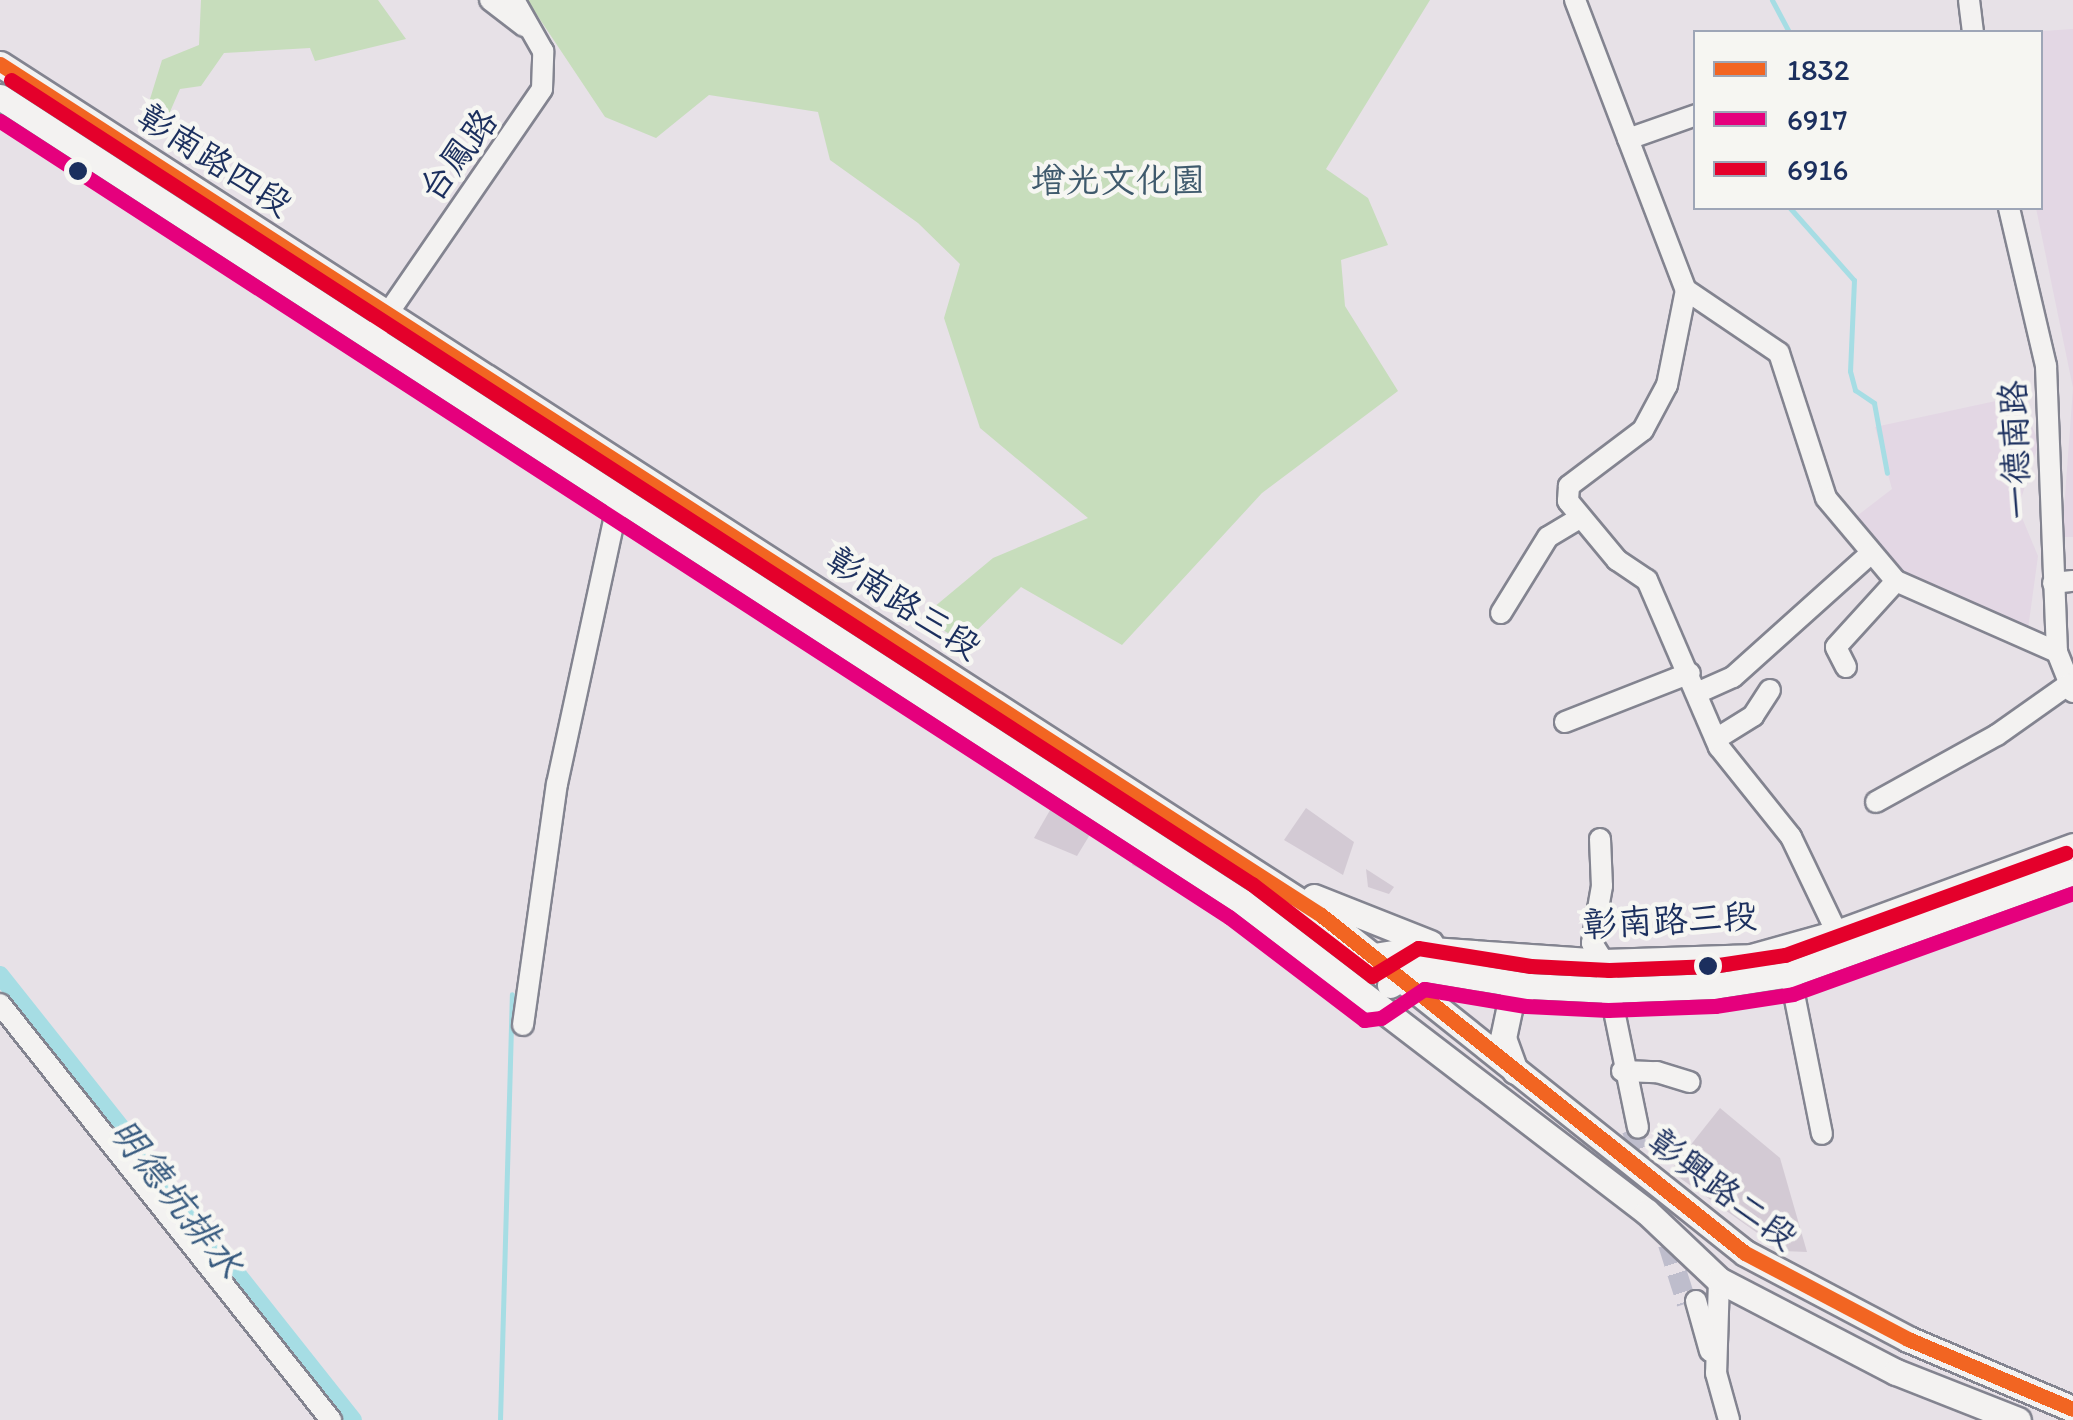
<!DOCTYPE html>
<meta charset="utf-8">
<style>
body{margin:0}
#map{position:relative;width:2073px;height:1420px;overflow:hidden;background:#e7e1e7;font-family:Itim,"LXGW WenKai TC",sans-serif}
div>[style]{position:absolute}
.built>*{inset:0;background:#e3d7e4}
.green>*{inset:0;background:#c7ddbc}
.stream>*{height:5px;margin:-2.5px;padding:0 2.5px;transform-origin:2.5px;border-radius:2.5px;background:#a6dde4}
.canal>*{height:18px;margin:-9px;padding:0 9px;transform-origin:9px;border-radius:9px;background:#a6dde4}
.building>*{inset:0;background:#d3cad4}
.minor-tunnel>*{height:20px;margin-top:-10px;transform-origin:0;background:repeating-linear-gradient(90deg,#bebdcc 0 20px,transparent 0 30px)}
.roads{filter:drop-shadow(2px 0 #838490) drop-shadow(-2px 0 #838490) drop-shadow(0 2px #838490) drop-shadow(0 -2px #838490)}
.minor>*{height:20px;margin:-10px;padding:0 10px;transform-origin:10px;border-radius:10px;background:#f3f2f1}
.major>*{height:25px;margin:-12.5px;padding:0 12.5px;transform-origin:12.5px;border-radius:12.5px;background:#f3f2f1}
.bus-1>*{height:15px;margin:-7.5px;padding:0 7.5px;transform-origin:7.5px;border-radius:7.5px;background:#f26522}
.bus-2>*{height:15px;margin:-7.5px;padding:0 7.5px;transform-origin:7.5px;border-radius:7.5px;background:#e5007d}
.bus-3>*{height:15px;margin:-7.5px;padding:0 7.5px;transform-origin:7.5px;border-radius:7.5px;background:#e4002b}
.dots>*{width:28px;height:28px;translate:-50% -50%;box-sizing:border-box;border:5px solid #f6f6f2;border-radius:50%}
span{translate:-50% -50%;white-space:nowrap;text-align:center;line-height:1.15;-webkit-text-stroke:9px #f6f6f2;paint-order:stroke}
.street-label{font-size:35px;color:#1b2f5e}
.park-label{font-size:35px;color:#3f5a6d}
.water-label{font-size:38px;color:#375a7f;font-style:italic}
.legend{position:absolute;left:1693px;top:30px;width:350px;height:180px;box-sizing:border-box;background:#f6f6f2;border:2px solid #9ea6b7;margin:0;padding:12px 18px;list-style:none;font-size:30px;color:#1b2f5e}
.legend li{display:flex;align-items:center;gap:20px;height:50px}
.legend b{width:50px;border:2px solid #9ea6b7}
</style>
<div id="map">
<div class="built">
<i style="clip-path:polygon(2073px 29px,2073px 537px,2062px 537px,2073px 388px,2036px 208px,2040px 32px,2028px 32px)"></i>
<i style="clip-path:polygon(2019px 396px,2039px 443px,2018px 508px,2038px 556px,2028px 629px,1910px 585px,1853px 519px,1892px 489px,1875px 427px)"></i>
</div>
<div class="green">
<i style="clip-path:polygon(201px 0,378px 0,406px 39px,315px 61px,310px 48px,224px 53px,201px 86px,180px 89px,158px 139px,142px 125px,162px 60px,199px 45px)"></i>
<i style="clip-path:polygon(527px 0,1430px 0,1326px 169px,1368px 198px,1388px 245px,1341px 260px,1345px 306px,1398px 391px,1262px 493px,1122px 645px,1021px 587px,964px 643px,922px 617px,993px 558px,1088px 518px,980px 428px,944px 318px,960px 264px,918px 223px,830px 160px,818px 112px,709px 95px,656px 138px,605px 117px)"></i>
</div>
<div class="stream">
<i style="left:1772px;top:0;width:36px;rotate:62deg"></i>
<i style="left:1790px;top:208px;width:96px;rotate:48.4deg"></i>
<i style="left:1854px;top:280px;width:91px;rotate:92.5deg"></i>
<i style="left:1850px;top:371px;width:20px;rotate:75deg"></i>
<i style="left:1855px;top:390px;width:23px;rotate:34deg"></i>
<i style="left:1874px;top:403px;width:71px;rotate:79.5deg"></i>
<i style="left:500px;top:1420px;width:426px;rotate:-88.4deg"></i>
</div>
<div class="canal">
<i style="left:0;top:975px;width:568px;rotate:51.58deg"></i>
</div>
<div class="building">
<i style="clip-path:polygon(1057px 798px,1097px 823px,1077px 856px,1034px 838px)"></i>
<i style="clip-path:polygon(1306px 808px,1354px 842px,1343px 875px,1284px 840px)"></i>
<i style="clip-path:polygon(1139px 850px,1163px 863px,1155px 876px,1132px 865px)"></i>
<i style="clip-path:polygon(1366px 869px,1394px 887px,1389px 894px,1368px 887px)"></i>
<i style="clip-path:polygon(1720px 1108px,1780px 1158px,1807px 1252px,1783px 1251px,1670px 1171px)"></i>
</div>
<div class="minor-tunnel">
<i style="left:1632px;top:1130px;width:182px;rotate:72.5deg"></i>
</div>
<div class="roads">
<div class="minor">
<i style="left:490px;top:0;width:43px;rotate:37.4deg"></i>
<i style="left:1575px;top:0;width:311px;rotate:69.1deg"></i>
<i style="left:1686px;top:290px;width:97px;rotate:101.3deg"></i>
<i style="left:1667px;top:385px;width:51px;rotate:118.1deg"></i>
<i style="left:1643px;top:430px;width:93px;rotate:142.9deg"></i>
<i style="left:1569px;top:486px;width:15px;rotate:94deg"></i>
<i style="left:1568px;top:501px;width:77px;rotate:50.3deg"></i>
<i style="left:1617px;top:560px;width:36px;rotate:34deg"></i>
<i style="left:1647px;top:580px;width:182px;rotate:66.7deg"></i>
<i style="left:1719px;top:747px;width:115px;rotate:51.3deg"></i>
<i style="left:1791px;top:837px;width:106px;rotate:64.4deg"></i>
<i style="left:1969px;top:0;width:32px;rotate:83deg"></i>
<i style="left:1628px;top:139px;width:72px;rotate:-19.4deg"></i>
<i style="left:2009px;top:208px;width:162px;rotate:76.8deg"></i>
<i style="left:2046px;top:366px;width:286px;rotate:87.8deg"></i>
<i style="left:2057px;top:652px;width:43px;rotate:68.2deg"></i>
<i style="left:1686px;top:290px;width:112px;rotate:34.1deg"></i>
<i style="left:1779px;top:353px;width:152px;rotate:72deg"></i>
<i style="left:1826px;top:498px;width:109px;rotate:49.9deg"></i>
<i style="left:1896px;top:581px;width:176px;rotate:23.8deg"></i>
<i style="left:371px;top:338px;width:302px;rotate:-55.5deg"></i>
<i style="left:542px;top:89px;width:38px;rotate:-88deg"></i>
<i style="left:543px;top:51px;width:59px;rotate:-119.6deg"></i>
<i style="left:2053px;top:583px;width:20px;rotate:-6deg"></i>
<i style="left:1501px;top:613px;width:89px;rotate:-58.3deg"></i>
<i style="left:1548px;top:537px;width:35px;rotate:-31deg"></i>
<i style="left:1846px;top:667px;width:22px;rotate:-117deg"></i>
<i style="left:1836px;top:647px;width:89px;rotate:-47.7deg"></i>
<i style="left:1697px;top:693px;width:39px;rotate:-24deg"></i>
<i style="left:1733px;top:677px;width:186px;rotate:-41.9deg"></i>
<i style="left:1565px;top:722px;width:134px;rotate:-21.4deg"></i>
<i style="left:1716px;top:739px;width:44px;rotate:-31.9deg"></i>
<i style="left:1753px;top:716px;width:31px;rotate:-57deg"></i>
<i style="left:1876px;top:802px;width:138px;rotate:-29deg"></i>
<i style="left:1997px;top:735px;width:88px;rotate:-35.3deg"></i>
<i style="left:1600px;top:839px;width:47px;rotate:87.6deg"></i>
<i style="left:1602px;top:886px;width:58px;rotate:100deg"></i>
<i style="left:1592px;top:943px;width:22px;rotate:58deg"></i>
<i style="left:1604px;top:962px;width:169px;rotate:78.4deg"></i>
<i style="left:1790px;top:974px;width:163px;rotate:78.7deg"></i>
<i style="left:0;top:1004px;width:532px;rotate:51.49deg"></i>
<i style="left:523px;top:1025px;width:243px;rotate:-82deg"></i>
<i style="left:557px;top:784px;width:293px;rotate:-77.8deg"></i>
<i style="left:1622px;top:1071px;width:35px;rotate:2deg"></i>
<i style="left:1657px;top:1072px;width:34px;rotate:17deg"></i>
<i style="left:1719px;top:1280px;width:93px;rotate:91.8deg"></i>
<i style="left:1716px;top:1373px;width:49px;rotate:74.5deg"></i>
<i style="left:1696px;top:1301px;width:52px;rotate:74.4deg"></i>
</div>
<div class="major">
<i style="left:0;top:64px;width:1571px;rotate:32.79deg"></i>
<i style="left:1321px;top:915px;width:542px;rotate:38.56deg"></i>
<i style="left:1745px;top:1253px;width:184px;rotate:27.8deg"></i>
<i style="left:1908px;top:1339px;width:179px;rotate:23deg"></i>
<i style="left:0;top:97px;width:1479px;rotate:32.94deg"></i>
<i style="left:1241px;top:901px;width:511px;rotate:37.45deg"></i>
<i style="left:1647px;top:1212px;width:99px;rotate:43.4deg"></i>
<i style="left:1719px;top:1280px;width:199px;rotate:27.5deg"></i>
<i style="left:1896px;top:1372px;width:131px;rotate:21.5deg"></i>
<i style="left:1314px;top:897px;width:125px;rotate:21.6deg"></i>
<i style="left:1374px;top:956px;width:44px;rotate:-9.2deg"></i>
<i style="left:1417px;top:949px;width:187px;rotate:4deg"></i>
<i style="left:1604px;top:962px;width:147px;rotate:-1.9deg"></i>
<i style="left:1751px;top:957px;width:89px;rotate:-15.6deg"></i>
<i style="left:1837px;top:933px;width:252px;rotate:-20.2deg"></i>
<i style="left:1390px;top:985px;width:34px;rotate:-30deg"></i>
<i style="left:1419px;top:968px;width:111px;rotate:9.3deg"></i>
<i style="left:1529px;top:986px;width:80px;rotate:2.9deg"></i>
<i style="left:1609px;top:990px;width:105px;rotate:-2.2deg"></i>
<i style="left:1714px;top:986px;width:77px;rotate:-9deg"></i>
<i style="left:1790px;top:974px;width:301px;rotate:-19.8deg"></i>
<i style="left:1515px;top:1071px;width:35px;rotate:-110deg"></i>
<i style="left:1503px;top:1038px;width:38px;rotate:-78deg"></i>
<i style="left:1511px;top:1001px;width:23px;rotate:-40deg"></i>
</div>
</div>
<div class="bus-1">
<i style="left:0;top:64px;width:1571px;rotate:32.79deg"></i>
<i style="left:1321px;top:915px;width:542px;rotate:38.56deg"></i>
<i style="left:1745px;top:1253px;width:184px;rotate:27.8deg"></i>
<i style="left:1908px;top:1339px;width:179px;rotate:23deg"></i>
</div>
<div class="bus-2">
<i style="left:0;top:121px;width:1464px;rotate:32.93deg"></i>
<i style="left:1229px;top:917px;width:170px;rotate:37.3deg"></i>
<i style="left:1364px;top:1020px;width:17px;rotate:-7deg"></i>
<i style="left:1381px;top:1018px;width:52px;rotate:-34deg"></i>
<i style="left:1424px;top:989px;width:103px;rotate:9.5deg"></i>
<i style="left:1526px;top:1006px;width:82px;rotate:2.8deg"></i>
<i style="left:1608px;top:1010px;width:107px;rotate:-2.1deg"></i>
<i style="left:1715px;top:1006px;width:79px;rotate:-8.7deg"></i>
<i style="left:1793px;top:994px;width:298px;rotate:-19.8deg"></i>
</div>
<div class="bus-3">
<i style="left:11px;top:80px;width:1479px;rotate:32.94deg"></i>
<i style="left:1252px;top:884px;width:151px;rotate:37.5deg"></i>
<i style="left:1372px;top:976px;width:54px;rotate:-31.3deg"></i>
<i style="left:1418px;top:948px;width:114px;rotate:9.1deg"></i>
<i style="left:1531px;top:966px;width:78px;rotate:2.9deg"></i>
<i style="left:1609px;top:970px;width:103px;rotate:-2.2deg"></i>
<i style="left:1712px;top:966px;width:74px;rotate:-8.6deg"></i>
<i style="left:1785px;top:955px;width:299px;rotate:-20deg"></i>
</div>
<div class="dots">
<i style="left:78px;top:171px;background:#1b2f5e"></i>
<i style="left:1708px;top:966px;background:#1b2f5e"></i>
</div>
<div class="street-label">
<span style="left:458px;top:155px;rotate:-53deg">台鳳路</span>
<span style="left:215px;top:160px;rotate:33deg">彰南路四段</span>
<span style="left:2015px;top:450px;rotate:-92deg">一德南路</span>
<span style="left:904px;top:603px;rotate:33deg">彰南路三段</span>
<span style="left:1670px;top:920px;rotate:-3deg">彰南路三段</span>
<span style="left:1723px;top:1189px;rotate:37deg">彰興路二段</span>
</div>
<div class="park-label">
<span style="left:1118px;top:180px">增光文化園</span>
</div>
<div class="water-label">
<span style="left:176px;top:1198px;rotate:52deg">明德坑排水</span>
</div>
<ul class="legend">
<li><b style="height:12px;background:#f26522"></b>1832</li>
<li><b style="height:12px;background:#e5007d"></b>6917</li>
<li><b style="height:12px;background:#e4002b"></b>6916</li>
</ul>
</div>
